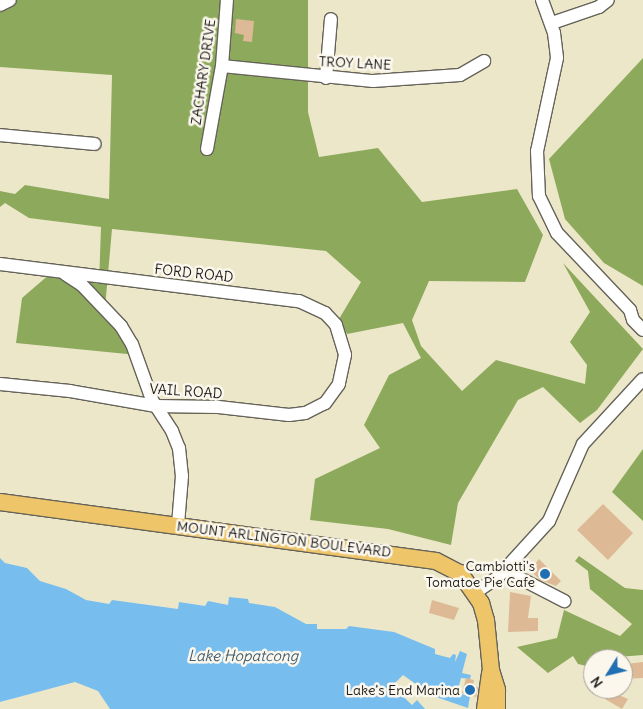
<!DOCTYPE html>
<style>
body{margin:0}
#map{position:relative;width:643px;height:709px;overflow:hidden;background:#ede7ca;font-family:Delius,sans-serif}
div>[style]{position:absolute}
.forest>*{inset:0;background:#8daa5c}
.water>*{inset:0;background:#77beef}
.building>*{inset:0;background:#ddba95}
.roads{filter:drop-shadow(1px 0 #656359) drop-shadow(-1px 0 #656359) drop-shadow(0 1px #656359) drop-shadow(0 -1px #656359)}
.minor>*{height:12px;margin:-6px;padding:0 6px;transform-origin:6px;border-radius:6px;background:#fff}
.major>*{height:16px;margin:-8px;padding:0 8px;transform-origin:8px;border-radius:8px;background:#eec569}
.dots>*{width:14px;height:14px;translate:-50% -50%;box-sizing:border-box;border:2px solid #fbf7ec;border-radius:50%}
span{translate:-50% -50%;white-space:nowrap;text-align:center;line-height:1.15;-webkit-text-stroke:5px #fbf7ec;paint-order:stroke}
.street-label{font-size:14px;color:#1c1c1c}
.poi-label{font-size:14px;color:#1c1c1c}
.right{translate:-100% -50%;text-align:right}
.water-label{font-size:15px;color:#405d70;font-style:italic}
.north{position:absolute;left:583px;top:649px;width:50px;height:50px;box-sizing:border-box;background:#fbf7ec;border:1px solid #a29f99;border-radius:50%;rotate:234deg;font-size:14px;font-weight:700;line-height:20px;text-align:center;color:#1c1c1c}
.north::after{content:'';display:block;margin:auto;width:18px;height:22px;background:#1f6fb2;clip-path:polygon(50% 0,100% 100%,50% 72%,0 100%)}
</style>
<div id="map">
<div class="forest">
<i style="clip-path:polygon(0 0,308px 0,308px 112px,319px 157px,378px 148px,422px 202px,517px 189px,543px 235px,525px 282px,429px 281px,412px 320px,421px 346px,462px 391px,496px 360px,585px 384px,587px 365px,570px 342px,590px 312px,563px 263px,643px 349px,597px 410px,580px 423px,543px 387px,518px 400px,458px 503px,451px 545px,388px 529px,310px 520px,315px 479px,380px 448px,364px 425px,389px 375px,421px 358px,403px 323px,347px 334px,339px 319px,361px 282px,326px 251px,112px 229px,105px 308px,137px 355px,16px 343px,22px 298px,51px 273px,99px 284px,101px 227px,29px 218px,5px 203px,0 207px,0 191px,15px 194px,25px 185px,109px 199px,112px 75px,0 67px)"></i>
<i style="clip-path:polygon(643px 58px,643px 286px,604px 263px,565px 219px,549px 159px)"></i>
<i style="clip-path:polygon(643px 449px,643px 521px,612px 492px)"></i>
<i style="clip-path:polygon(579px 556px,625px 588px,643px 590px,643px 655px,593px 659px,591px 667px,578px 664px,573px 656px,548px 673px,517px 647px,557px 638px,564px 610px,620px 636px,632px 624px,590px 589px,588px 571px,575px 561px)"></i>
</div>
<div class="water">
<i style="clip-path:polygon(0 558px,5px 563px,27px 568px,40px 581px,66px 589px,86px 600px,109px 604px,112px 600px,178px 609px,179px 602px,205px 606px,208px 601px,228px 605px,229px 597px,248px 599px,249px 603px,275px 607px,306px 624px,317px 624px,317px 629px,346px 629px,349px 626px,394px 632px,435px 649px,435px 654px,450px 658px,453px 654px,456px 655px,455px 662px,460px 651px,467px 654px,462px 673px,471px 675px,470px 679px,461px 678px,457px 693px,470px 696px,468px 708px,433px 696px,403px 675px,392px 686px,412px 705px,417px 700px,425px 709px,110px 709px,98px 691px,75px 682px,0 702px)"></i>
</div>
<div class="building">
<i style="clip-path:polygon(236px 19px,254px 21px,252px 42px,243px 41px,244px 35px,235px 33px)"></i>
<i style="clip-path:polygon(603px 504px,633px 533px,608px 560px,577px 530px)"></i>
<i style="clip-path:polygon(539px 559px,561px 581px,556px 586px,540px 580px,530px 570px)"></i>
<i style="clip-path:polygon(510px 592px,531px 596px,528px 618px,538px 618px,538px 631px,508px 632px)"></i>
<i style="clip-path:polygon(432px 600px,459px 608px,454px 620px,429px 613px)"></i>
<i style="clip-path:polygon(643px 662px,643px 678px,623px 679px,626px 664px)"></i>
<i style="clip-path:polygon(466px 678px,474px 680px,473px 686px,478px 687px,476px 697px,462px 693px)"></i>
<i style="clip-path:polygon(610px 691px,628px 699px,622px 709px,605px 699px)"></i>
</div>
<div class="roads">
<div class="minor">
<i style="left:542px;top:0;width:35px;rotate:70deg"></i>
<i style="left:554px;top:33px;width:25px;rotate:83deg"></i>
<i style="left:557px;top:58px;width:95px;rotate:102.1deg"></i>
<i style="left:537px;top:151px;width:45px;rotate:87.5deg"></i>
<i style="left:539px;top:196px;width:41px;rotate:64.1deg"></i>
<i style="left:557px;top:233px;width:106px;rotate:46.5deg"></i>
<i style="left:630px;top:310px;width:10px;rotate:73deg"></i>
<i style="left:633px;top:320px;width:14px;rotate:45deg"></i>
<i style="left:0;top:5px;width:11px;rotate:-27deg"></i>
<i style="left:552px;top:23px;width:50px;rotate:-18.8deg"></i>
<i style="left:599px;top:7px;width:11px;rotate:-38deg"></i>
<i style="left:222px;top:66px;width:152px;rotate:5.7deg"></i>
<i style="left:373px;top:81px;width:87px;rotate:-3.9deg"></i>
<i style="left:460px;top:75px;width:28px;rotate:-30deg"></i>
<i style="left:326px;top:78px;width:59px;rotate:-85.2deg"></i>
<i style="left:0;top:135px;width:95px;rotate:5.4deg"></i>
<i style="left:207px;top:149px;width:84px;rotate:-79.8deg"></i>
<i style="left:222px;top:66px;width:66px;rotate:-85.7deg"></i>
<i style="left:0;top:264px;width:301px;rotate:7.1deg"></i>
<i style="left:299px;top:301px;width:29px;rotate:25deg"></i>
<i style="left:325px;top:313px;width:16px;rotate:47deg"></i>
<i style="left:336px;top:325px;width:31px;rotate:73deg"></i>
<i style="left:345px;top:355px;width:30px;rotate:102deg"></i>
<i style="left:339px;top:384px;width:24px;rotate:126deg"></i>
<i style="left:325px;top:403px;width:22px;rotate:153deg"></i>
<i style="left:305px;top:413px;width:16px;rotate:173deg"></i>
<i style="left:289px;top:415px;width:71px;rotate:-173.6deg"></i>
<i style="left:218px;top:407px;width:62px;rotate:-179.1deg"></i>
<i style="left:156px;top:406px;width:87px;rotate:-170.1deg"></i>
<i style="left:70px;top:391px;width:70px;rotate:-174.3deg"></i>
<i style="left:65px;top:274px;width:20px;rotate:33deg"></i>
<i style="left:82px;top:285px;width:57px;rotate:46.4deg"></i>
<i style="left:121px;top:326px;width:21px;rotate:59deg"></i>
<i style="left:132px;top:344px;width:59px;rotate:70.3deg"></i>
<i style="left:152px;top:400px;width:37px;rotate:57deg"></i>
<i style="left:172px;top:431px;width:18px;rotate:68deg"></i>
<i style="left:179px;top:448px;width:28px;rotate:84deg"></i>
<i style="left:182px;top:476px;width:49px;rotate:94.7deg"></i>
<i style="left:504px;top:570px;width:68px;rotate:27.3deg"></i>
<i style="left:476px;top:592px;width:25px;rotate:-34deg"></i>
<i style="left:497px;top:578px;width:77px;rotate:-47.6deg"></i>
<i style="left:549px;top:521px;width:84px;rotate:-66.2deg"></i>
<i style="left:583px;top:444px;width:88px;rotate:-47.3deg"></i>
</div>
<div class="major">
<i style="left:0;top:502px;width:440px;rotate:7.7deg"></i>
<i style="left:436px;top:561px;width:27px;rotate:27deg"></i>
<i style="left:460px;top:573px;width:37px;rotate:55deg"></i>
<i style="left:481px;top:603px;width:18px;rotate:74deg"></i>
<i style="left:486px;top:620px;width:50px;rotate:84.3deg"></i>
<i style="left:491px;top:670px;width:21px;rotate:73deg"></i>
<i style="left:497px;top:690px;width:19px;rotate:90deg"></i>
<i style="left:485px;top:709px;width:37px;rotate:-82deg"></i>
</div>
</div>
<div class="dots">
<i style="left:545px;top:574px;background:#1f6fb2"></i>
<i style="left:470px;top:690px;background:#1f6fb2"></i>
</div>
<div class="street-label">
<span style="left:355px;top:63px;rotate:3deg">TROY LANE</span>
<span style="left:203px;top:72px;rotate:-82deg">ZACHARY DRIVE</span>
<span style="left:194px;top:273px;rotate:6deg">FORD ROAD</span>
<span style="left:186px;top:391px;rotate:4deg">VAIL ROAD</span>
<span style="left:284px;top:539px;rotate:7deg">MOUNT ARLINGTON BOULEVARD</span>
</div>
<div class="poi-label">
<span class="right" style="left:535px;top:574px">Cambiotti's<br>Tomatoe Pie Cafe</span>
<span class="right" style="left:460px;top:690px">Lake's End Marina</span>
</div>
<div class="water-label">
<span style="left:243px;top:656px">Lake Hopatcong</span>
</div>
<div class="north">N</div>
</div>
